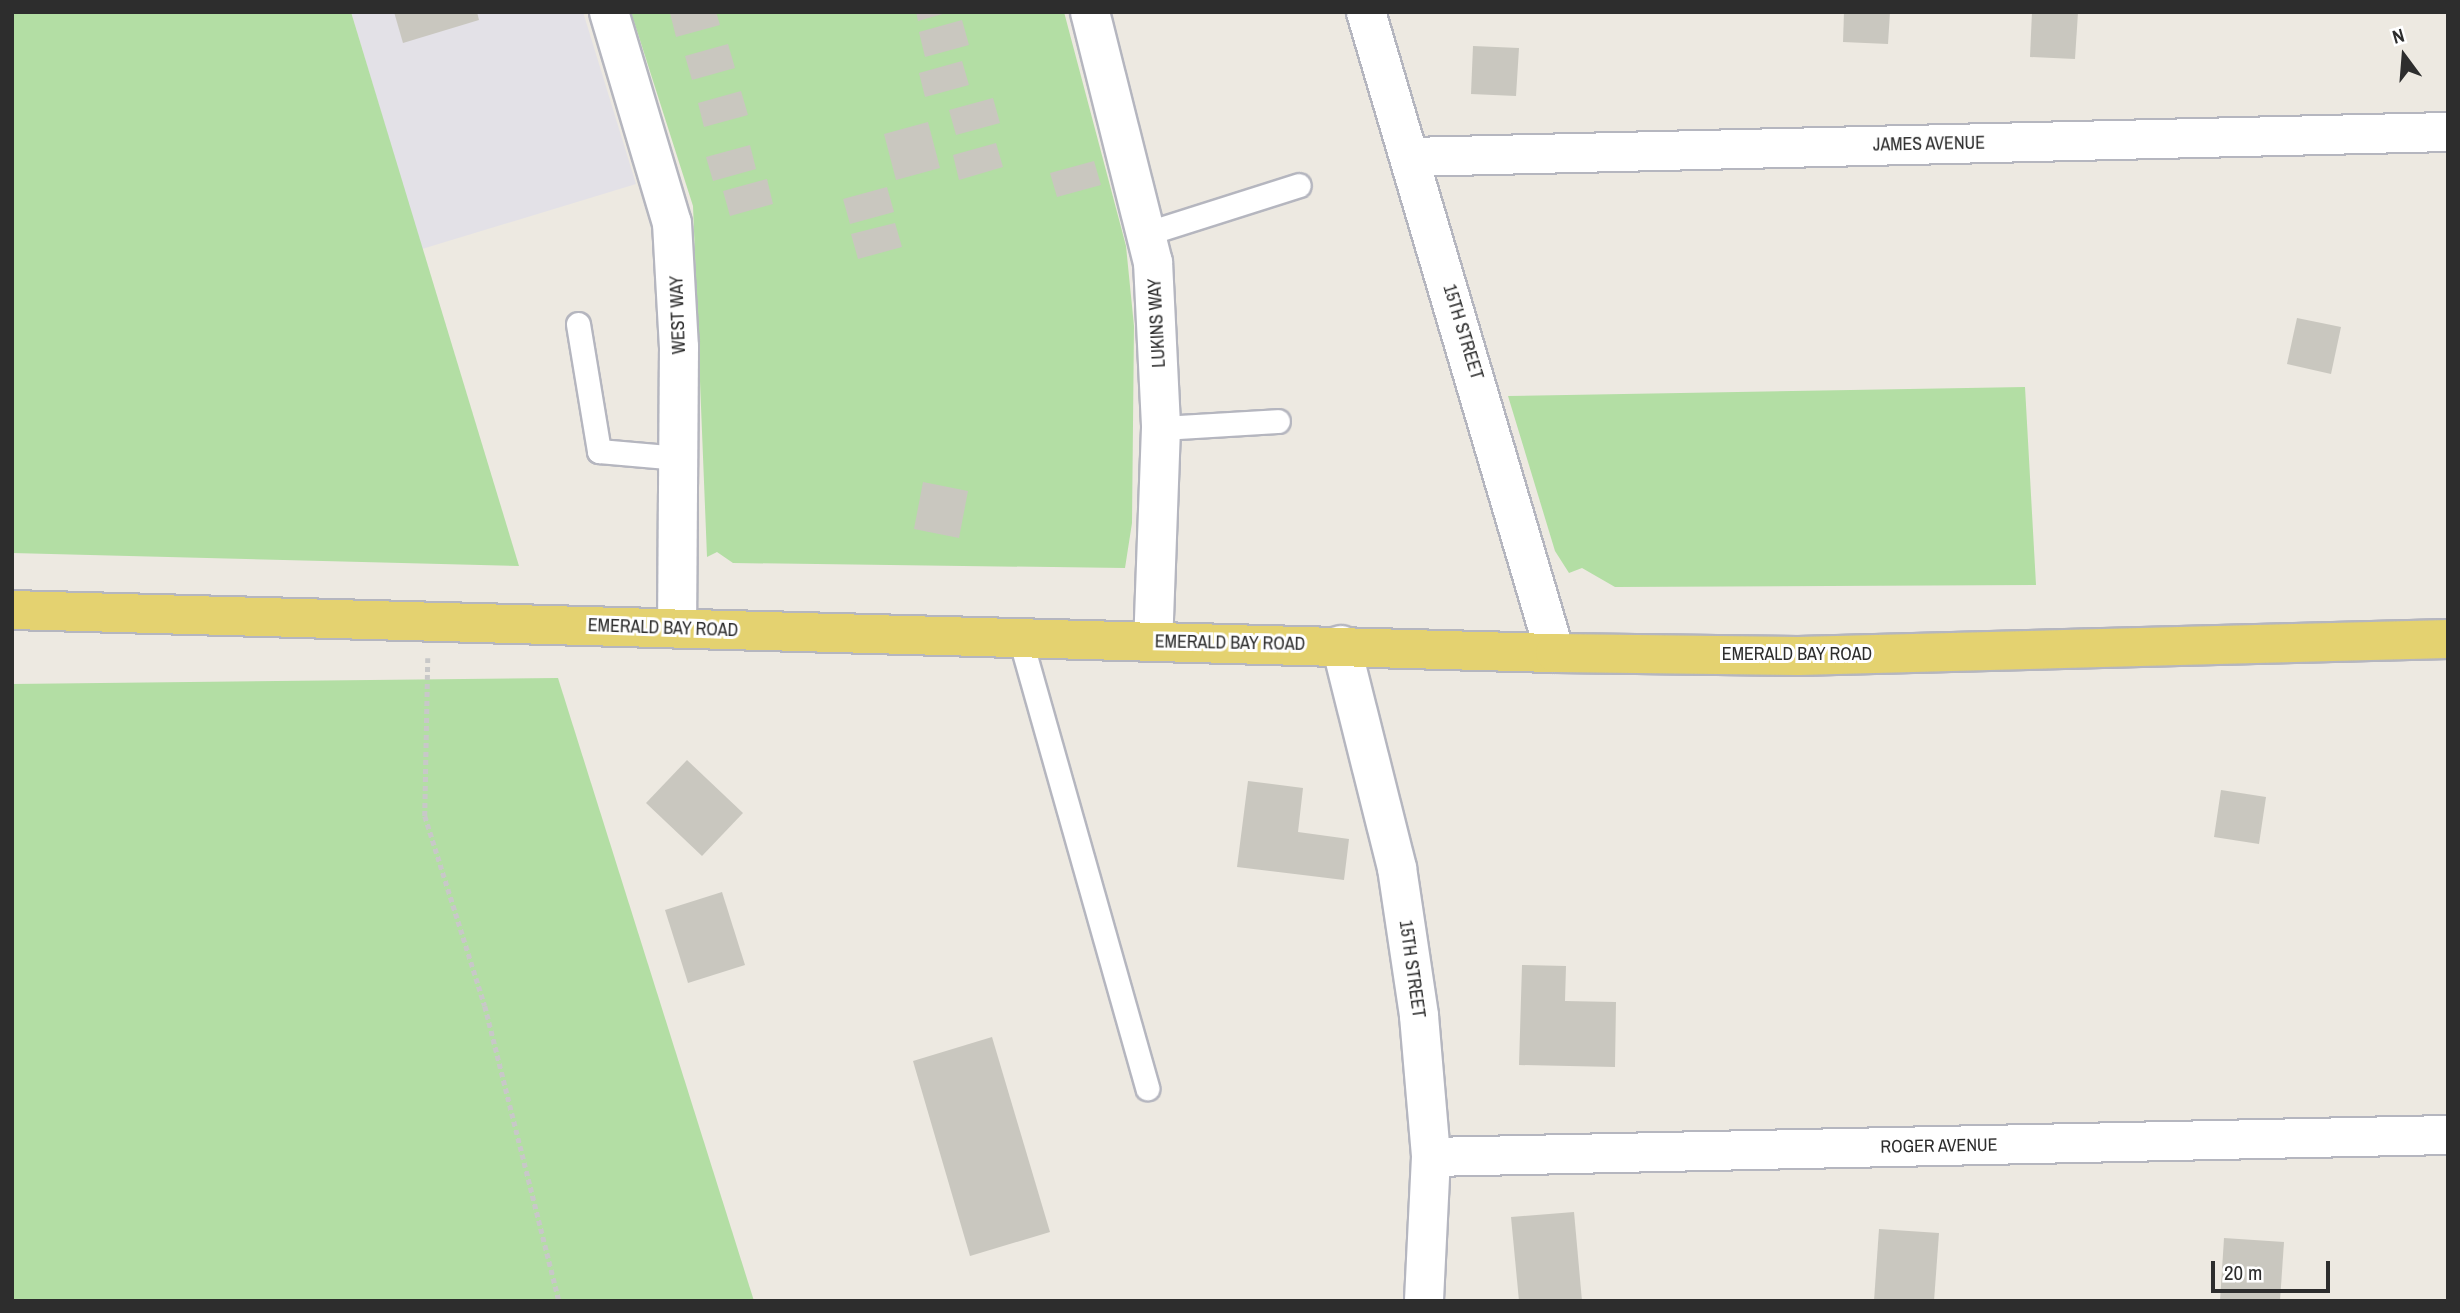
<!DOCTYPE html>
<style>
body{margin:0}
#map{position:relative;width:2460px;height:1313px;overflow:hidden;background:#ede9e1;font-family:"Archivo Narrow",sans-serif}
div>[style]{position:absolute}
.industrial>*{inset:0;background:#e3e1e7}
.green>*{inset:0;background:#b3dea4}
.building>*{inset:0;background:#c9c7bf}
.path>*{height:4.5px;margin-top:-2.25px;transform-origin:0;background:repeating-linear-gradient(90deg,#c8c8c8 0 5px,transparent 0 8.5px)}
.roads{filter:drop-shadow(2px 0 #b5b6bf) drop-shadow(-2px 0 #b5b6bf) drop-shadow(0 2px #b5b6bf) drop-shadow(0 -2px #b5b6bf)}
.lane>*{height:23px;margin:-11.5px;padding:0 11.5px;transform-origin:11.5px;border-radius:11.5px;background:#fff}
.street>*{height:38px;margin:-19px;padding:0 19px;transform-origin:19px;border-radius:19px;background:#fff}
.secondary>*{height:38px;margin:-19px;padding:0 19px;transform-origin:19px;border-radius:19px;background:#fff}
.primary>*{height:38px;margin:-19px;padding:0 19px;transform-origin:19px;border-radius:19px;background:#e4d270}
span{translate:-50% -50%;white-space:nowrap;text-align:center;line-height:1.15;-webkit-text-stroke:6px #fff;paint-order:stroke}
.street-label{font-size:18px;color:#2d2d2d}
.frame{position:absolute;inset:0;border:14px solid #2d2d2d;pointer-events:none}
.north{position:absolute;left:2369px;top:21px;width:70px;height:70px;-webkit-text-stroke:5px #fff;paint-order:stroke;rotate:344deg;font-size:19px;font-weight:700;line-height:28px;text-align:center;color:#2d2d2d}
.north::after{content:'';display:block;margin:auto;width:24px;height:32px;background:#2d2d2d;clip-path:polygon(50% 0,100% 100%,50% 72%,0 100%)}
.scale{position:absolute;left:2211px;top:1261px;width:119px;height:32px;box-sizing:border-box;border:4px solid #2d2d2d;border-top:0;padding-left:9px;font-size:21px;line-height:24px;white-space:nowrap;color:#2d2d2d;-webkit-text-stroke:5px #fff;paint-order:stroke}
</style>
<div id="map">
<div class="industrial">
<i style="clip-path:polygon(351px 12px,583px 12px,636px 184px,422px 249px)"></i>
</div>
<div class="green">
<i style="clip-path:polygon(12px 12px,351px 12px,519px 566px,12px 553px)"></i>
<i style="clip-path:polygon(631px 12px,1064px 12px,1126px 246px,1134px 326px,1132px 523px,1125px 568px,733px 563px,717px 552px,707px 557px,693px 206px)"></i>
<i style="clip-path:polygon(2025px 387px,2036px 585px,1615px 587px,1582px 568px,1569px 573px,1555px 551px,1508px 396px)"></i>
<i style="clip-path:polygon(558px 678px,754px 1301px,12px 1301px,12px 684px)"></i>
</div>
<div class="building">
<i style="clip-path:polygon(394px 12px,477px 12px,479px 20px,403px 43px)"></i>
<i style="clip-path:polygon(716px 12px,720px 25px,676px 37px,670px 13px)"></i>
<i style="clip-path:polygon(916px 12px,946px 12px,946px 13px,918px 21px)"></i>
<i style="clip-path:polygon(1844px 12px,1890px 12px,1888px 44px,1843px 42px)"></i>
<i style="clip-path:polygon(2032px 12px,2078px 12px,2075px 59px,2030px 57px)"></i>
<i style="clip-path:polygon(962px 20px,969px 45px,925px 57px,919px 32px)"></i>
<i style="clip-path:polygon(728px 44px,735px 68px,692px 80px,685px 56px)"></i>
<i style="clip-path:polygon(1473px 46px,1519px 48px,1516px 96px,1471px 94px)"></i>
<i style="clip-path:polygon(962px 61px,969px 85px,925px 97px,919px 73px)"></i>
<i style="clip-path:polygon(741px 91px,748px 115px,704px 127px,698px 103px)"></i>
<i style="clip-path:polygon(993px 98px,1000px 123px,956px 135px,949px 110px)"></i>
<i style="clip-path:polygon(928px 122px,940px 168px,896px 180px,884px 134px)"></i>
<i style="clip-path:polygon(996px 143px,1003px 167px,959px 180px,953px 155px)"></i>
<i style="clip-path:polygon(750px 145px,756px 169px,713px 181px,706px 157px)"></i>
<i style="clip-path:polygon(1094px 161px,1101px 185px,1057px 197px,1050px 173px)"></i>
<i style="clip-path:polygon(767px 179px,773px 204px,730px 216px,723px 191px)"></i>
<i style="clip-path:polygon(887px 187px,894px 212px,850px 224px,843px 199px)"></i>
<i style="clip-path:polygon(895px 223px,902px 247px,858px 259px,851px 234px)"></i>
<i style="clip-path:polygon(2297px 318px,2341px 327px,2331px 374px,2287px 364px)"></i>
<i style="clip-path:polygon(923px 482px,968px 491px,959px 538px,914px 529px)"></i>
<i style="clip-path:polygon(687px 760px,743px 813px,702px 856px,646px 803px)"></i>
<i style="clip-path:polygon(1248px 781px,1303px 788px,1298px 832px,1349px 839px,1344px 880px,1237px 867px)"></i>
<i style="clip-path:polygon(2221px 790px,2266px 797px,2259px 844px,2214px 837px)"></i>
<i style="clip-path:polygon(722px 892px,745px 965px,688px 983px,665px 910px)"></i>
<i style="clip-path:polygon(1522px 965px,1566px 966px,1565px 1001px,1616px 1002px,1615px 1067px,1519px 1065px)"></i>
<i style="clip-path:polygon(992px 1037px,1050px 1232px,970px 1256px,913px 1061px)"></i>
<i style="clip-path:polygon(1574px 1212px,1582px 1301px,1519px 1301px,1511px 1217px)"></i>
<i style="clip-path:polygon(1879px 1229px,1939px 1233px,1934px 1301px,1874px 1301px)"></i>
<i style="clip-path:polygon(2224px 1238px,2284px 1242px,2280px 1301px,2220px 1301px)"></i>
</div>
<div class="path">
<i style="left:428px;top:658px;width:158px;rotate:91.1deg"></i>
<i style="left:425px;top:816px;width:199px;rotate:72.5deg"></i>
<i style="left:485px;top:1006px;width:304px;rotate:75.9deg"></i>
</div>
<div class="roads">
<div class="lane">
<i style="left:1148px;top:233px;width:158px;rotate:-17.6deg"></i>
<i style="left:578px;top:324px;width:129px;rotate:80.6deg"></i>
<i style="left:599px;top:451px;width:80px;rotate:5deg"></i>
<i style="left:1161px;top:428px;width:117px;rotate:-3.4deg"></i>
<i style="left:1020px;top:638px;width:468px;rotate:74.2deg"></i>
</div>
<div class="street">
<i style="left:609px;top:12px;width:220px;rotate:73.4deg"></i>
<i style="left:672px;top:223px;width:124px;rotate:86.8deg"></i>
<i style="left:679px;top:347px;width:281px;rotate:90.4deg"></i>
<i style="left:1090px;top:12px;width:258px;rotate:75.9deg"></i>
<i style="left:1153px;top:262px;width:166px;rotate:87.2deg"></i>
<i style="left:1161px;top:428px;width:214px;rotate:92.1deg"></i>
<i style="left:1410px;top:157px;width:1038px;rotate:-1.38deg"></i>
<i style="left:1341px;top:645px;width:230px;rotate:75.9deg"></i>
<i style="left:1397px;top:868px;width:150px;rotate:81.5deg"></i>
<i style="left:1419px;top:1016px;width:142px;rotate:85.1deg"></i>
<i style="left:1431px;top:1157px;width:144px;rotate:92.8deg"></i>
<i style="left:1431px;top:1157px;width:1017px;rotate:-1.24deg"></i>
</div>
<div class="secondary">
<i style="left:1366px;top:12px;width:668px;rotate:73.57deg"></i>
</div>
<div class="primary">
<i style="left:12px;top:610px;width:1544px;rotate:1.6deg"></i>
<i style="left:1555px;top:653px;width:243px;rotate:0.7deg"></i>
<i style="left:1798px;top:656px;width:650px;rotate:-1.5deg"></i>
</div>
</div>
<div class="street-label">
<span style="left:1929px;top:144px;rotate:-1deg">JAMES AVENUE</span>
<span style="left:678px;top:315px;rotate:-92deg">WEST WAY</span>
<span style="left:1157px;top:323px;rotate:-93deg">LUKINS WAY</span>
<span style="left:1463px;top:332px;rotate:73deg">15TH STREET</span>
<span style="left:663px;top:628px;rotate:2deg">EMERALD BAY ROAD</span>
<span style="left:1230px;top:643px;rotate:1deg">EMERALD BAY ROAD</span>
<span style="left:1797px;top:654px">EMERALD BAY ROAD</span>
<span style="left:1412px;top:969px;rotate:82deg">15TH STREET</span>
<span style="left:1939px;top:1146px;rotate:-1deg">ROGER AVENUE</span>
</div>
<div class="frame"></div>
<div class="north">N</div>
<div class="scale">20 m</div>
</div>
